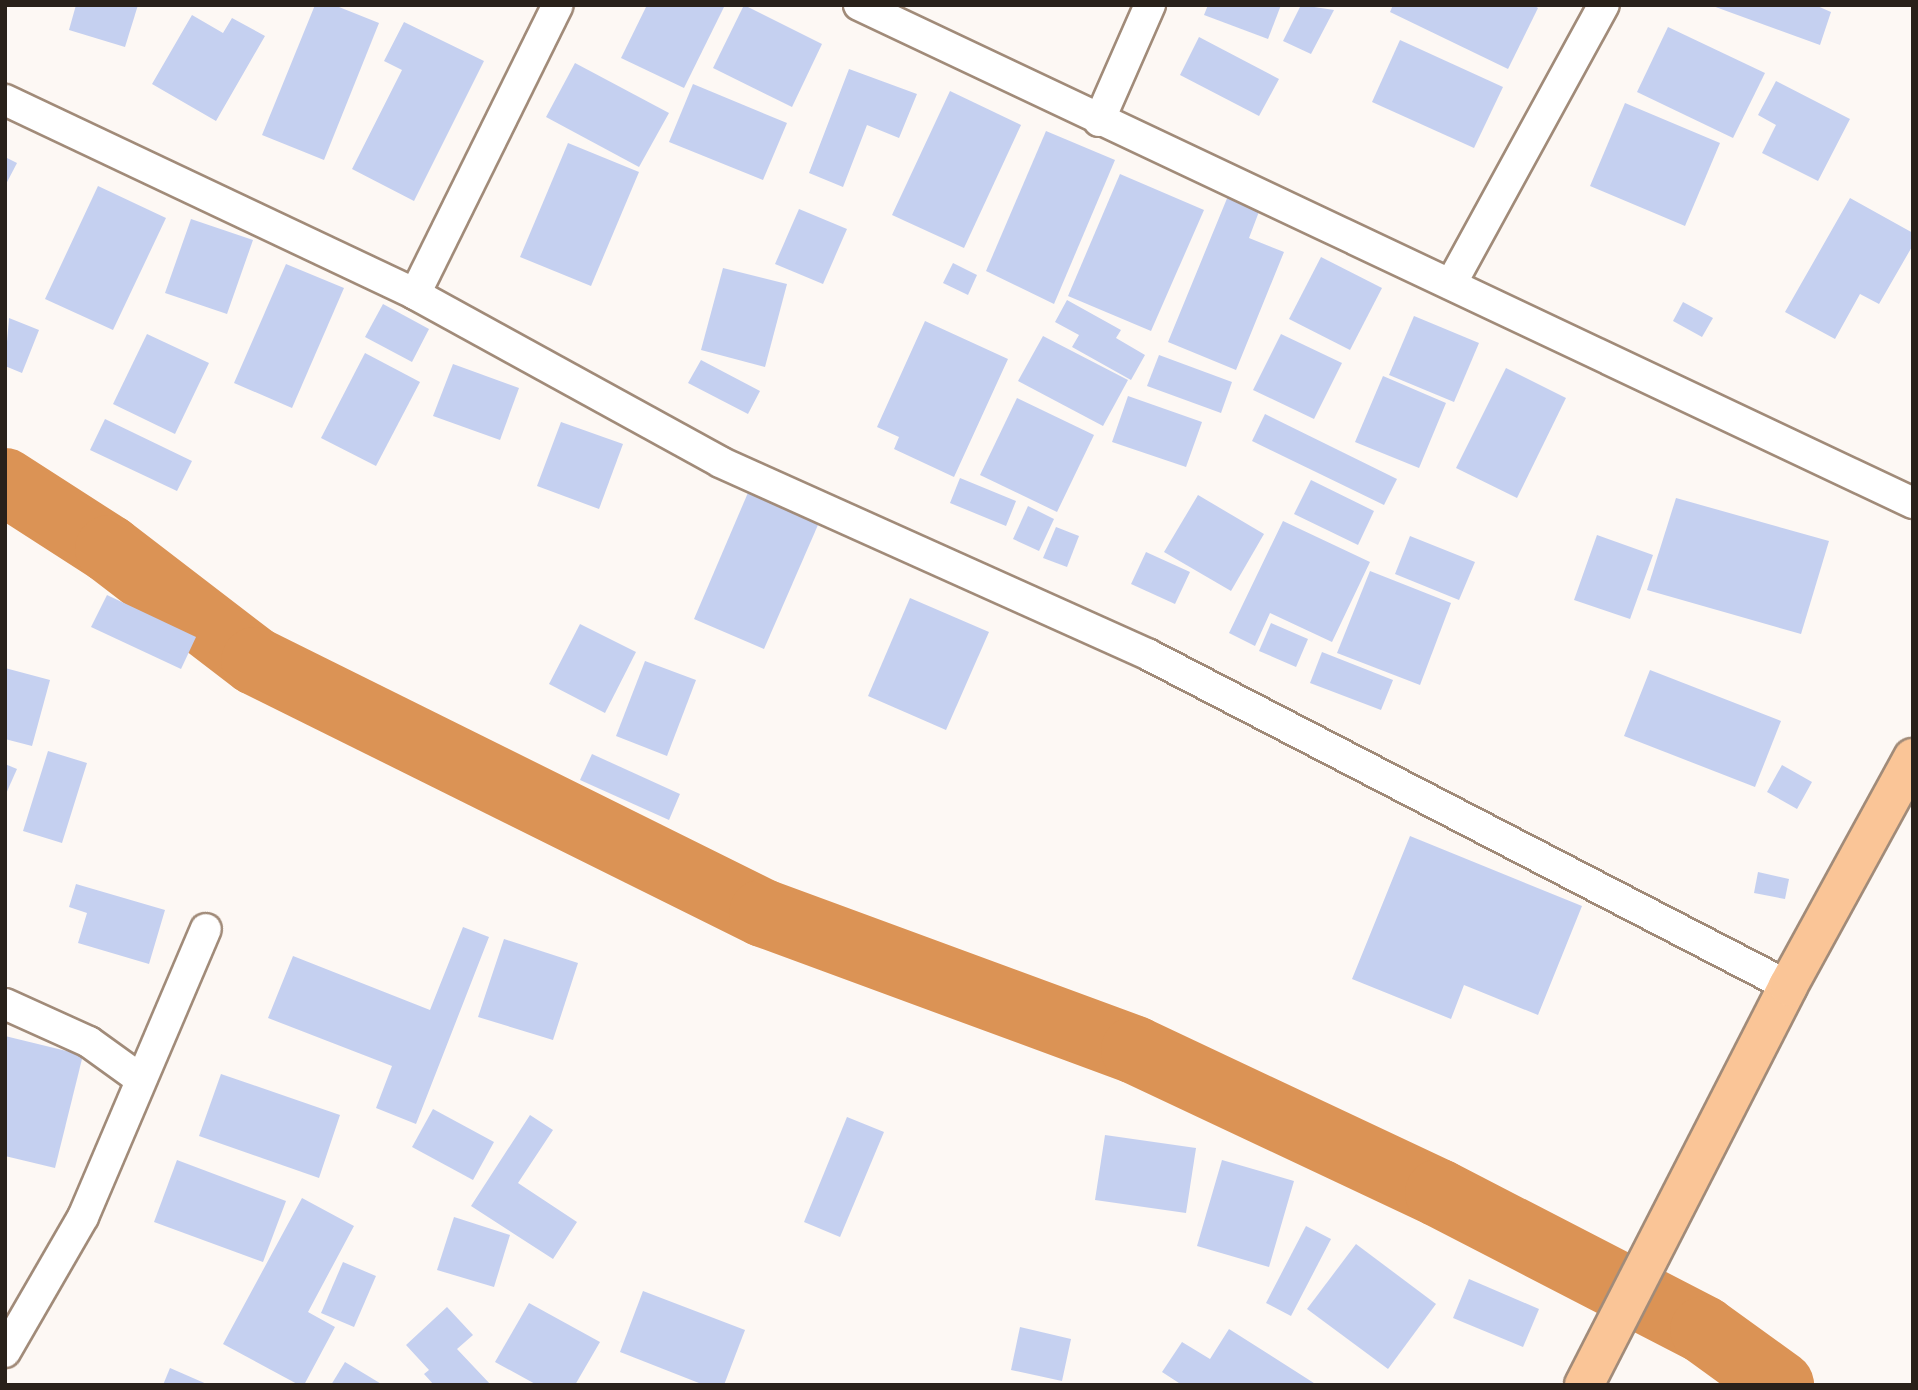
<!DOCTYPE html>
<style>
body{margin:0}
#map{position:relative;width:1918px;height:1390px;overflow:hidden;background:#fdf8f4;font-family:Karla,sans-serif}
div>[style]{position:absolute}
.river>*{height:68px;margin:-34px;padding:0 34px;transform-origin:34px;border-radius:34px;background:#db9355}
.building>*{inset:0;background:#c5d0f0}
.roads{filter:drop-shadow(2px 0 #a18b79) drop-shadow(-2px 0 #a18b79) drop-shadow(0 2px #a18b79) drop-shadow(0 -2px #a18b79)}
.street>*{height:30px;margin:-15px;padding:0 15px;transform-origin:15px;border-radius:15px;background:#fff}
.primary>*{height:38px;margin:-19px;padding:0 19px;transform-origin:19px;border-radius:19px;background:#fac597}
span{translate:-50% -50%;white-space:nowrap;text-align:center;line-height:1.15;-webkit-text-stroke:7px #fff;paint-order:stroke}
.frame{position:absolute;inset:0;border:7px solid #29211a;pointer-events:none}
</style>
<div id="map">
<div class="river">
<i style="left:5px;top:482px;width:124px;rotate:32.8deg"></i>
<i style="left:109px;top:549px;width:184px;rotate:37.5deg"></i>
<i style="left:255px;top:661px;width:567px;rotate:26.38deg"></i>
<i style="left:763px;top:913px;width:396px;rotate:20.2deg"></i>
<i style="left:1135px;top:1050px;width:336px;rotate:25.2deg"></i>
<i style="left:1439px;top:1193px;width:298px;rotate:27.3deg"></i>
<i style="left:1704px;top:1330px;width:94px;rotate:35.9deg"></i>
</div>
<div class="building">
<i style="clip-path:polygon(76px 5px,138px 5px,125px 47px,69px 30px)"></i>
<i style="clip-path:polygon(315px 5px,334px 5px,379px 23px,324px 160px,262px 135px)"></i>
<i style="clip-path:polygon(647px 5px,725px 5px,684px 88px,621px 58px)"></i>
<i style="clip-path:polygon(744px 5px,822px 44px,792px 107px,713px 68px)"></i>
<i style="clip-path:polygon(1208px 5px,1281px 5px,1268px 39px,1204px 15px)"></i>
<i style="clip-path:polygon(1301px 5px,1334px 10px,1311px 54px,1283px 41px)"></i>
<i style="clip-path:polygon(1393px 5px,1533px 5px,1538px 8px,1508px 69px,1390px 12px)"></i>
<i style="clip-path:polygon(1710px 5px,1815px 5px,1831px 12px,1820px 45px)"></i>
<i style="clip-path:polygon(192px 15px,223px 33px,232px 18px,265px 36px,216px 121px,152px 84px)"></i>
<i style="clip-path:polygon(404px 22px,484px 61px,414px 201px,352px 169px,402px 70px,384px 61px)"></i>
<i style="clip-path:polygon(1668px 27px,1765px 73px,1733px 138px,1637px 92px)"></i>
<i style="clip-path:polygon(1199px 37px,1279px 79px,1259px 116px,1180px 75px)"></i>
<i style="clip-path:polygon(1400px 40px,1503px 87px,1474px 148px,1372px 102px)"></i>
<i style="clip-path:polygon(575px 63px,669px 113px,639px 167px,546px 117px)"></i>
<i style="clip-path:polygon(849px 69px,917px 94px,899px 138px,867px 125px,843px 187px,809px 173px)"></i>
<i style="clip-path:polygon(1776px 81px,1850px 119px,1818px 181px,1762px 153px,1776px 125px,1758px 115px)"></i>
<i style="clip-path:polygon(693px 84px,787px 123px,763px 180px,669px 142px)"></i>
<i style="clip-path:polygon(950px 91px,1021px 125px,964px 248px,892px 215px)"></i>
<i style="clip-path:polygon(1625px 103px,1720px 143px,1685px 226px,1590px 186px)"></i>
<i style="clip-path:polygon(1046px 131px,1115px 160px,1054px 304px,986px 271px)"></i>
<i style="clip-path:polygon(568px 143px,639px 172px,591px 286px,520px 257px)"></i>
<i style="clip-path:polygon(5px 157px,17px 163px,5px 186px)"></i>
<i style="clip-path:polygon(1120px 174px,1204px 210px,1151px 331px,1068px 296px)"></i>
<i style="clip-path:polygon(98px 186px,166px 218px,113px 330px,45px 299px)"></i>
<i style="clip-path:polygon(1228px 196px,1260px 209px,1249px 238px,1284px 252px,1236px 370px,1168px 342px)"></i>
<i style="clip-path:polygon(1850px 198px,1913px 233px,1913px 245px,1879px 304px,1860px 294px,1835px 339px,1785px 312px)"></i>
<i style="clip-path:polygon(799px 209px,847px 229px,823px 284px,775px 264px)"></i>
<i style="clip-path:polygon(191px 219px,253px 240px,227px 314px,165px 293px)"></i>
<i style="clip-path:polygon(1321px 257px,1382px 288px,1350px 350px,1289px 319px)"></i>
<i style="clip-path:polygon(953px 263px,977px 275px,968px 295px,943px 283px)"></i>
<i style="clip-path:polygon(286px 264px,344px 288px,292px 408px,234px 383px)"></i>
<i style="clip-path:polygon(723px 268px,787px 284px,765px 367px,701px 350px)"></i>
<i style="clip-path:polygon(1067px 300px,1121px 330px,1116px 338px,1145px 355px,1131px 380px,1072px 347px,1079px 335px,1055px 322px)"></i>
<i style="clip-path:polygon(1683px 302px,1713px 318px,1702px 337px,1673px 321px)"></i>
<i style="clip-path:polygon(383px 304px,429px 329px,412px 362px,365px 337px)"></i>
<i style="clip-path:polygon(1414px 316px,1479px 343px,1454px 402px,1389px 375px)"></i>
<i style="clip-path:polygon(9px 318px,39px 330px,22px 373px,5px 366px)"></i>
<i style="clip-path:polygon(925px 321px,1008px 359px,954px 477px,894px 449px,899px 437px,877px 427px)"></i>
<i style="clip-path:polygon(147px 334px,209px 363px,175px 434px,113px 404px)"></i>
<i style="clip-path:polygon(1281px 334px,1342px 363px,1314px 419px,1253px 390px)"></i>
<i style="clip-path:polygon(1043px 336px,1128px 380px,1103px 426px,1018px 381px)"></i>
<i style="clip-path:polygon(365px 353px,420px 382px,376px 466px,321px 438px)"></i>
<i style="clip-path:polygon(1159px 355px,1232px 382px,1221px 413px,1147px 386px)"></i>
<i style="clip-path:polygon(701px 360px,760px 391px,748px 414px,688px 383px)"></i>
<i style="clip-path:polygon(453px 364px,519px 388px,500px 440px,433px 416px)"></i>
<i style="clip-path:polygon(1506px 368px,1566px 398px,1517px 498px,1456px 468px)"></i>
<i style="clip-path:polygon(1383px 376px,1446px 403px,1419px 468px,1355px 442px)"></i>
<i style="clip-path:polygon(1128px 396px,1202px 422px,1186px 467px,1112px 442px)"></i>
<i style="clip-path:polygon(1017px 398px,1094px 435px,1057px 512px,980px 475px)"></i>
<i style="clip-path:polygon(1265px 414px,1397px 479px,1384px 505px,1252px 441px)"></i>
<i style="clip-path:polygon(105px 419px,192px 461px,177px 491px,90px 450px)"></i>
<i style="clip-path:polygon(561px 422px,623px 444px,599px 509px,537px 486px)"></i>
<i style="clip-path:polygon(960px 478px,1016px 501px,1006px 526px,950px 503px)"></i>
<i style="clip-path:polygon(1311px 480px,1374px 511px,1358px 545px,1294px 514px)"></i>
<i style="clip-path:polygon(750px 488px,821px 518px,764px 649px,694px 619px)"></i>
<i style="clip-path:polygon(1198px 495px,1264px 534px,1231px 591px,1164px 552px)"></i>
<i style="clip-path:polygon(1676px 498px,1829px 541px,1801px 634px,1647px 590px)"></i>
<i style="clip-path:polygon(1028px 506px,1054px 519px,1039px 551px,1013px 539px)"></i>
<i style="clip-path:polygon(1283px 521px,1370px 562px,1332px 642px,1270px 613px,1255px 646px,1229px 633px)"></i>
<i style="clip-path:polygon(1056px 527px,1079px 536px,1067px 567px,1043px 558px)"></i>
<i style="clip-path:polygon(1597px 535px,1653px 555px,1630px 619px,1574px 600px)"></i>
<i style="clip-path:polygon(1410px 536px,1475px 562px,1459px 600px,1395px 574px)"></i>
<i style="clip-path:polygon(1146px 552px,1190px 572px,1175px 604px,1131px 584px)"></i>
<i style="clip-path:polygon(1370px 571px,1451px 603px,1420px 685px,1337px 653px)"></i>
<i style="clip-path:polygon(107px 595px,196px 637px,181px 669px,91px 627px)"></i>
<i style="clip-path:polygon(910px 598px,989px 632px,946px 730px,868px 696px)"></i>
<i style="clip-path:polygon(1271px 623px,1308px 639px,1296px 667px,1259px 651px)"></i>
<i style="clip-path:polygon(580px 624px,636px 652px,605px 713px,549px 684px)"></i>
<i style="clip-path:polygon(1322px 652px,1393px 680px,1381px 710px,1310px 683px)"></i>
<i style="clip-path:polygon(645px 661px,696px 680px,667px 756px,616px 736px)"></i>
<i style="clip-path:polygon(5px 668px,50px 680px,32px 746px,5px 739px)"></i>
<i style="clip-path:polygon(1650px 670px,1781px 721px,1755px 787px,1624px 736px)"></i>
<i style="clip-path:polygon(48px 751px,87px 763px,62px 843px,23px 831px)"></i>
<i style="clip-path:polygon(592px 754px,680px 794px,669px 820px,580px 780px)"></i>
<i style="clip-path:polygon(5px 764px,17px 769px,5px 796px)"></i>
<i style="clip-path:polygon(1782px 765px,1812px 782px,1797px 809px,1767px 792px)"></i>
<i style="clip-path:polygon(1410px 836px,1582px 906px,1538px 1015px,1464px 985px,1451px 1019px,1352px 979px)"></i>
<i style="clip-path:polygon(1758px 872px,1789px 879px,1785px 899px,1754px 893px)"></i>
<i style="clip-path:polygon(76px 884px,165px 910px,149px 964px,78px 943px,87px 913px,69px 907px)"></i>
<i style="clip-path:polygon(463px 927px,489px 937px,416px 1124px,376px 1108px,392px 1066px,268px 1018px,293px 956px,430px 1010px)"></i>
<i style="clip-path:polygon(504px 939px,578px 963px,553px 1040px,478px 1017px)"></i>
<i style="clip-path:polygon(5px 1036px,83px 1055px,55px 1168px,5px 1156px)"></i>
<i style="clip-path:polygon(221px 1074px,340px 1115px,319px 1178px,199px 1136px)"></i>
<i style="clip-path:polygon(433px 1109px,494px 1142px,473px 1180px,412px 1147px)"></i>
<i style="clip-path:polygon(530px 1115px,553px 1130px,518px 1183px,577px 1222px,553px 1259px,471px 1206px)"></i>
<i style="clip-path:polygon(847px 1117px,884px 1132px,840px 1237px,804px 1222px)"></i>
<i style="clip-path:polygon(1105px 1135px,1196px 1148px,1186px 1213px,1095px 1200px)"></i>
<i style="clip-path:polygon(177px 1160px,286px 1201px,263px 1262px,154px 1222px)"></i>
<i style="clip-path:polygon(1222px 1160px,1294px 1181px,1269px 1267px,1197px 1246px)"></i>
<i style="clip-path:polygon(302px 1198px,354px 1226px,308px 1312px,335px 1327px,304px 1385px,299px 1385px,223px 1344px)"></i>
<i style="clip-path:polygon(454px 1217px,510px 1235px,494px 1287px,437px 1270px)"></i>
<i style="clip-path:polygon(1306px 1226px,1331px 1239px,1291px 1316px,1266px 1303px)"></i>
<i style="clip-path:polygon(1356px 1244px,1436px 1304px,1388px 1369px,1307px 1309px)"></i>
<i style="clip-path:polygon(343px 1262px,376px 1276px,354px 1327px,321px 1313px)"></i>
<i style="clip-path:polygon(1469px 1279px,1539px 1309px,1523px 1347px,1453px 1318px)"></i>
<i style="clip-path:polygon(643px 1291px,745px 1330px,724px 1385px,704px 1385px,620px 1352px)"></i>
<i style="clip-path:polygon(529px 1303px,600px 1342px,575px 1385px,537px 1385px,495px 1362px)"></i>
<i style="clip-path:polygon(447px 1307px,473px 1335px,457px 1349px,491px 1385px,434px 1385px,424px 1374px,429px 1370px,406px 1345px)"></i>
<i style="clip-path:polygon(1020px 1327px,1071px 1339px,1062px 1381px,1011px 1370px)"></i>
<i style="clip-path:polygon(1229px 1329px,1317px 1385px,1182px 1385px,1162px 1372px,1182px 1342px,1210px 1359px)"></i>
<i style="clip-path:polygon(345px 1362px,383px 1385px,331px 1385px)"></i>
<i style="clip-path:polygon(170px 1368px,209px 1385px,163px 1385px)"></i>
</div>
<div class="roads">
<div class="street">
<i style="left:859px;top:5px;width:1166px;rotate:25.29deg"></i>
<i style="left:5px;top:100px;width:454px;rotate:25.3deg"></i>
<i style="left:415px;top:294px;width:348px;rotate:28.8deg"></i>
<i style="left:720px;top:462px;width:470px;rotate:24.2deg"></i>
<i style="left:1149px;top:655px;width:720px;rotate:27.38deg"></i>
<i style="left:1099px;top:121px;width:127px;rotate:-66.3deg"></i>
<i style="left:1451px;top:284px;width:318px;rotate:-61.3deg"></i>
<i style="left:415px;top:294px;width:322px;rotate:-63.7deg"></i>
<i style="left:5px;top:1004px;width:92px;rotate:24.3deg"></i>
<i style="left:89px;top:1042px;width:62px;rotate:35.8deg"></i>
<i style="left:5px;top:1352px;width:156px;rotate:-60deg"></i>
<i style="left:83px;top:1217px;width:313px;rotate:-66.9deg"></i>
</div>
<div class="primary">
<i style="left:1584px;top:1385px;width:448px;rotate:-62.9deg"></i>
<i style="left:1788px;top:986px;width:260px;rotate:-61.3deg"></i>
</div>
</div>
<div class="frame"></div>
</div>
